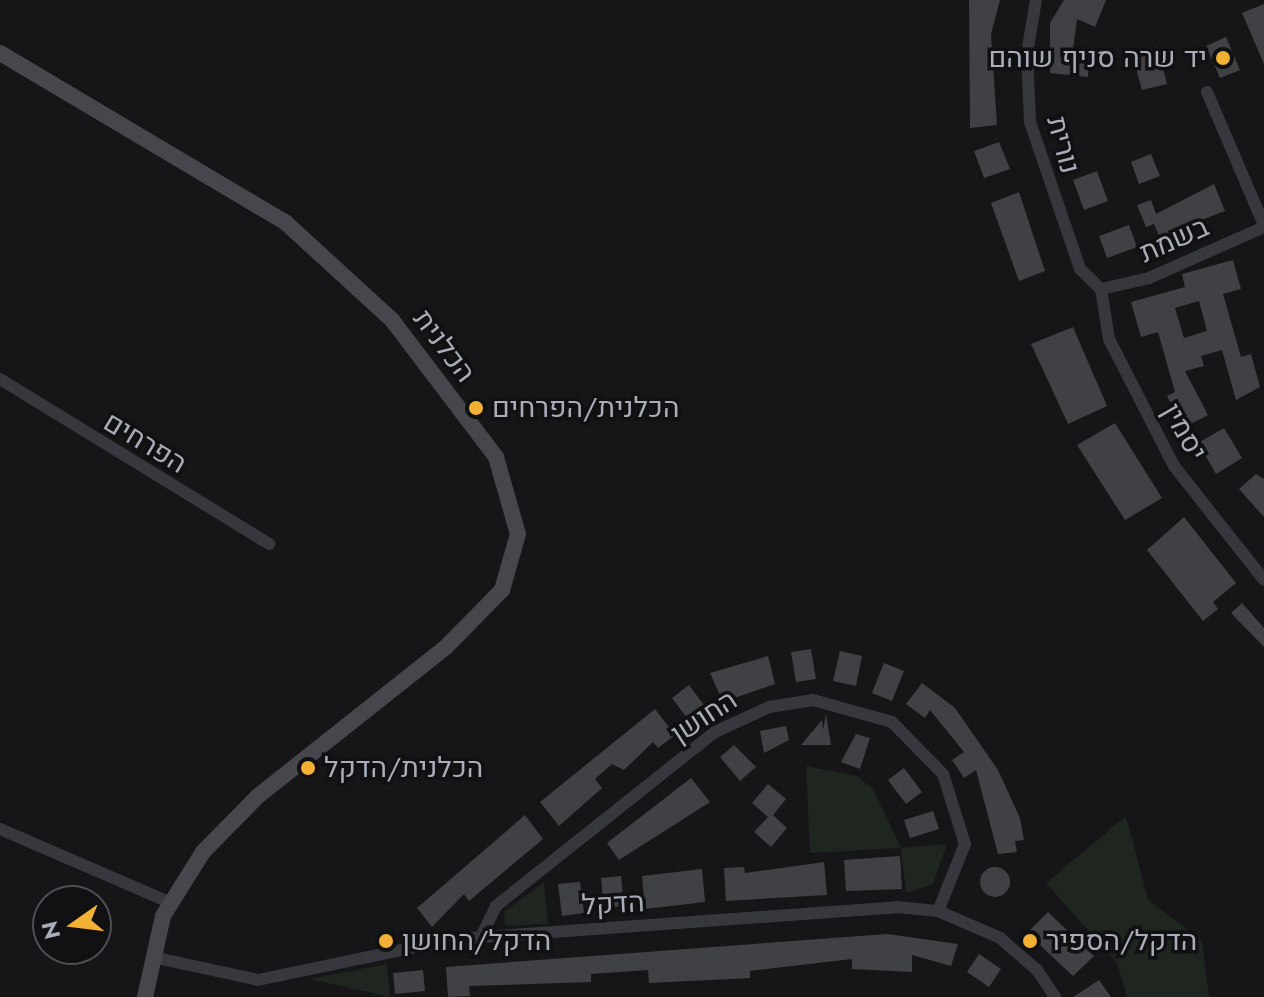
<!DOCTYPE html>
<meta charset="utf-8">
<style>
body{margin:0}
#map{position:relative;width:1264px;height:997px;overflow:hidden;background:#161618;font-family:Jost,Heebo,sans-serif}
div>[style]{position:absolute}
.green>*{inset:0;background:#1e261f}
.building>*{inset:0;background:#404145}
.round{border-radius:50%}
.street>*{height:12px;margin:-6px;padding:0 6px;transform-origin:6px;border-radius:6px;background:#37383d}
.secondary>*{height:16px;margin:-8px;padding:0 8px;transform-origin:8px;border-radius:8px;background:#45474d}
.dots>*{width:22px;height:22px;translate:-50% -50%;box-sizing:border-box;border:4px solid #111113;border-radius:50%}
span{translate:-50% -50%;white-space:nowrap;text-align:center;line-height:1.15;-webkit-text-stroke:7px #111113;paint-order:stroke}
.poi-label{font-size:28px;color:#a8adb8}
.right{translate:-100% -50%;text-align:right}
.left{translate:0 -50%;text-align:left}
.street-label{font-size:28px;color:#a8adb8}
.north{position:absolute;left:32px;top:885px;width:80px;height:80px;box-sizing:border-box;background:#111113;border:2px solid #4d4f55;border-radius:50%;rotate:256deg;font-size:22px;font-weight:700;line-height:32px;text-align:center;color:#a8adb8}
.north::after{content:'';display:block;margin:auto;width:28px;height:36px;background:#f2b134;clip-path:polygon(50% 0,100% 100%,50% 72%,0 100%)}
</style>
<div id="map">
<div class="green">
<i style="clip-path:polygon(806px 766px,857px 776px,873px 789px,901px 848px,947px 844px,933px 884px,906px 893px,901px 848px,810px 853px)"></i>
<i style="clip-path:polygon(1126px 816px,1148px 899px,1202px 941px,1209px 997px,1127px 997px,1117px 963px,1046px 883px)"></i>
<i style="clip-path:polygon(544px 882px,548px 924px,505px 926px,504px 912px)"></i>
<i style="clip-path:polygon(387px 964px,390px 997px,310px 979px)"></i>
</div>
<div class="building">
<i style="clip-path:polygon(969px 0,1000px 0,991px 34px,997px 125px,970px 128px)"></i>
<i style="clip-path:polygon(1064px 0,1106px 0,1095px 27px,1077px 19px,1072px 57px,1089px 59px,1088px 77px,1050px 73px,1050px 23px)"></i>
<i style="clip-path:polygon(1264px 4px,1264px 64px,1242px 13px)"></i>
<i style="clip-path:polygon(1226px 37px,1240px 70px,1220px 78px,1206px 46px)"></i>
<i style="clip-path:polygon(1158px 47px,1167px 84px,1142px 90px,1132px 54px)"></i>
<i style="clip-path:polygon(999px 142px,1010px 169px,984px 178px,974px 151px)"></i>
<i style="clip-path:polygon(1151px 154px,1160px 176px,1139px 184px,1131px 162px)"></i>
<i style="clip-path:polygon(1097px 171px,1108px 201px,1084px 210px,1073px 180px)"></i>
<i style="clip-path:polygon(1214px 184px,1225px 211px,1159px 236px,1154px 224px,1146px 227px,1137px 205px,1151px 200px,1156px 214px)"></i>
<i style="clip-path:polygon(1019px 192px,1045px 271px,1019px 281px,991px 203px)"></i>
<i style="clip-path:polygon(1129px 225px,1137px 247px,1107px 258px,1099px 236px)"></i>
<i style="clip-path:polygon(evenodd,1233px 260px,1241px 289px,1223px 294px,1241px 357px,1251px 354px,1260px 387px,1236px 400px,1222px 350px,1201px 356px,1204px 366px,1185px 371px,1208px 415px,1183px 428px,1167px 396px,1175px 392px,1158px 332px,1141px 337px,1131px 302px,1185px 287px,1182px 274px,1233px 260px,1199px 301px,1207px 331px,1184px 338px,1175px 308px,1199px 301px)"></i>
<i style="clip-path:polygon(1073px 327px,1107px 406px,1068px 424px,1031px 344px)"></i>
<i style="clip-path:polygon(1115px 423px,1162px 498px,1125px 520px,1077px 445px)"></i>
<i style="clip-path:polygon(1224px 428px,1242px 458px,1216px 474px,1198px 443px)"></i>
<i style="clip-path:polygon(1256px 474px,1264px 479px,1264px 517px,1239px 489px)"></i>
<i style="clip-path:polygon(1184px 517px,1236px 583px,1213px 602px,1218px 609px,1203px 621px,1147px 550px)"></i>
<i style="clip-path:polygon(1242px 603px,1264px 628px,1264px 647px,1231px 613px)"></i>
<i style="clip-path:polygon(811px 649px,816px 679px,796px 682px,791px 652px)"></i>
<i style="clip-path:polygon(840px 651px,862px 656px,856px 686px,833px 681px)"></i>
<i style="clip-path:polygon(768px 656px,775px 684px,723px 702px,710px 673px)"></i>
<i style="clip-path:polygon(884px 663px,904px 671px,892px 701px,872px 693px)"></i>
<i style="clip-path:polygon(922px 683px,955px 708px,998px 770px,1020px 818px,1024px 840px,1015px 841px,1017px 852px,998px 854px,976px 770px,964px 778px,952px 760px,964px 752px,930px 710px,925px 718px,906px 704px)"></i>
<i style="clip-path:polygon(689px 685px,707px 709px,690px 722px,672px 698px)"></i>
<i style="clip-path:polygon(655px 709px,675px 735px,658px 748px,653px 742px,624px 770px,612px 764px,595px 779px,602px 788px,559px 826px,540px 802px)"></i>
<i style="clip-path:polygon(826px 714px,831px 745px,801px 745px,822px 720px,823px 730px)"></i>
<i style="clip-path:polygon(786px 726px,789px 740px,764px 753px,760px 731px)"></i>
<i style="clip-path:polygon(856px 734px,870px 738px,860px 769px,841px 762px)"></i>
<i style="clip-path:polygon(734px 745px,756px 767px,740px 781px,720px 757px)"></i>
<i style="clip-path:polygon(904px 768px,922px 792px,906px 804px,888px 780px)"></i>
<i style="clip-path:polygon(691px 778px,710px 802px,619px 860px,607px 843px)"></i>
<i style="clip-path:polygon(768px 784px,786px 799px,773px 815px,787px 828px,771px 847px,754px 832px,768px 817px,752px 803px)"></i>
<i style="clip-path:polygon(933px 811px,939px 829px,910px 838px,904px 820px)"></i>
<i style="clip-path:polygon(525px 815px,543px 839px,469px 901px,464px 894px,432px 927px,417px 908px)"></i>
<i style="clip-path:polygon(900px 856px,902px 889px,846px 891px,844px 860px)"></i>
<i style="clip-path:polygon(824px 862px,827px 895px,726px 901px,724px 868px,744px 867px,745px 873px)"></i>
<i class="round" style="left:980px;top:867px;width:30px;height:30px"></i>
<i style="clip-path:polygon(702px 869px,705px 902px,645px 909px,642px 876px)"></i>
<i style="clip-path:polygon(621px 876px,624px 906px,604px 908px,601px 878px)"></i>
<i style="clip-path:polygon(580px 882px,584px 913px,562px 916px,558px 884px)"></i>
<i style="clip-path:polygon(1048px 912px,1094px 956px,1073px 976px,1027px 933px)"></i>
<i style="clip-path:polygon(887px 934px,958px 944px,951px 966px,912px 955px,912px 972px,852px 969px,852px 959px,750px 971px,750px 978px,649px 983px,648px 970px,591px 974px,591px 982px,469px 986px,470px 996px,448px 997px,446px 967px)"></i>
<i style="clip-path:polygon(979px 954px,1001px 969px,989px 987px,967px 972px)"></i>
<i style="clip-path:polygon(423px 970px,425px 991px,395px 994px,393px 973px)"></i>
<i style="clip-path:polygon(1099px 980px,1111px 997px,1073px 997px,1090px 986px)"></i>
</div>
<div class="street">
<i style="left:1036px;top:0;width:54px;rotate:99.6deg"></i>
<i style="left:1027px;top:53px;width:69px;rotate:87.5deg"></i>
<i style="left:1030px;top:122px;width:155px;rotate:71.2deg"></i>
<i style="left:1080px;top:269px;width:29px;rotate:44deg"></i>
<i style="left:1207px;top:92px;width:145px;rotate:66.8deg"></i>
<i style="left:1101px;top:289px;width:51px;rotate:80.9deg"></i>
<i style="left:1109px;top:339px;width:143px;rotate:62.9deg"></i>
<i style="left:1174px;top:466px;width:145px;rotate:51.7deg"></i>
<i style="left:1101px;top:289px;width:49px;rotate:-12.9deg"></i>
<i style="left:1149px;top:278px;width:126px;rotate:-23.9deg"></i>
<i style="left:0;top:379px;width:316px;rotate:31.5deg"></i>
<i style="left:0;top:829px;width:184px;rotate:23.4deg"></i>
<i style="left:481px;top:937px;width:34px;rotate:-64deg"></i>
<i style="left:496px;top:906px;width:280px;rotate:-38.5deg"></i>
<i style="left:715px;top:732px;width:60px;rotate:-24.8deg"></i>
<i style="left:769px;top:707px;width:45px;rotate:-9deg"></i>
<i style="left:813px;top:700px;width:82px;rotate:15.6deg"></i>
<i style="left:892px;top:722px;width:73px;rotate:45.6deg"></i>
<i style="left:943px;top:774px;width:73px;rotate:72.6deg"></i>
<i style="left:965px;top:844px;width:72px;rotate:111.9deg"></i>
<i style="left:152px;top:957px;width:108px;rotate:12.2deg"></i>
<i style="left:258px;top:980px;width:201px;rotate:-11.8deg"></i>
<i style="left:455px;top:939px;width:443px;rotate:-4.1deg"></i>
<i style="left:897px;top:907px;width:41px;rotate:5.6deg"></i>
<i style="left:938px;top:911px;width:68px;rotate:23.5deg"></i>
<i style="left:1000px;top:938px;width:49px;rotate:40.9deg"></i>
<i style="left:1037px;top:970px;width:32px;rotate:56deg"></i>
</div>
<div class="secondary">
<i style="left:0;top:53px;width:331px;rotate:30.7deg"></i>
<i style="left:285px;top:222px;width:145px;rotate:42.5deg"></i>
<i style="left:392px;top:320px;width:172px;rotate:52.8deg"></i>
<i style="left:496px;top:457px;width:80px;rotate:74.1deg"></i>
<i style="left:518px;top:534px;width:58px;rotate:105.9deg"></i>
<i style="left:502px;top:590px;width:80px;rotate:134.5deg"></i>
<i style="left:446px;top:647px;width:241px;rotate:141.6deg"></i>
<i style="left:257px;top:797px;width:77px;rotate:134.5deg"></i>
<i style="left:203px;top:852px;width:75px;rotate:122deg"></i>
<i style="left:163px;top:916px;width:83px;rotate:102.5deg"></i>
</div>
<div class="dots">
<i style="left:1223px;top:58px;background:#f2b134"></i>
<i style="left:476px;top:408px;background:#f2b134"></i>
<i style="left:308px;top:768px;background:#f2b134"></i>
<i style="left:386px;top:941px;background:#f2b134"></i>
<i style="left:1030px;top:941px;background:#f2b134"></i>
</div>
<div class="poi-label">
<span class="right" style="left:1207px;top:58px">יד שרה סניף שוהם</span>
<span class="left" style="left:492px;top:408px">הכלנית/הפרחים</span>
<span class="left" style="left:324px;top:768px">הכלנית/הדקל</span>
<span class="left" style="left:402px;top:941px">הדקל/החושן</span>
<span class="left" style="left:1046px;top:941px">הדקל/הספיר</span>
</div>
<div class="street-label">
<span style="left:1063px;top:145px;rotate:75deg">נורית</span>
<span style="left:1174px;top:240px;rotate:-24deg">בשמת</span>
<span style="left:444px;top:346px;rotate:53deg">הכלנית</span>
<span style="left:1184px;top:432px;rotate:60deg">יסמין</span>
<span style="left:145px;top:443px;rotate:31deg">הפרחים</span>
<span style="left:704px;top:717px;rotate:-33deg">החושן</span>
<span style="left:613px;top:904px;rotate:-3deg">הדקל</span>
</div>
<div class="north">N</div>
</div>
